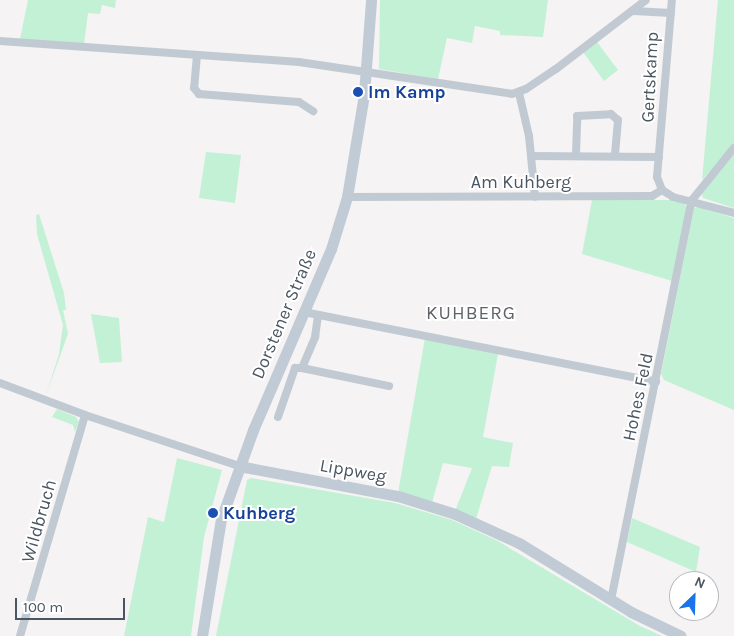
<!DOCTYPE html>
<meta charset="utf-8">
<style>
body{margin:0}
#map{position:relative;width:734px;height:636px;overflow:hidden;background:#f5f3f3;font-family:Karla,sans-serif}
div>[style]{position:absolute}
.green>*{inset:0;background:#c3f1d5}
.street>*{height:8px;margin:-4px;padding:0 4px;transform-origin:4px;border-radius:4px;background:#c1cad2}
.secondary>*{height:11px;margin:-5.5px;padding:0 5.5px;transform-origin:5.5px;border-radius:5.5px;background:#c1cbd6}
.dots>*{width:14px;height:14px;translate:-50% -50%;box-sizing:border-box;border:2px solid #fff;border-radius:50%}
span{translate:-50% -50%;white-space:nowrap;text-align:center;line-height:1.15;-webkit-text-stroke:4px #fff;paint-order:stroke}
.street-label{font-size:18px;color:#4a5661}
.transit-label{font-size:18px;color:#164399;font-weight:700}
.left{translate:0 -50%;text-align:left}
.neighbourhood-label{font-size:19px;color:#5f6368;letter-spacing:1px}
.north{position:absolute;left:669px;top:571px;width:50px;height:50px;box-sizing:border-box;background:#fff;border:1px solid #b7bbc0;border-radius:50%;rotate:24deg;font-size:14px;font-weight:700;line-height:20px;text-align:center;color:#4a5661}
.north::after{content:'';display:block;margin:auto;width:18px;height:22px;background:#1a73e8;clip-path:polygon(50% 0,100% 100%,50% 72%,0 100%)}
.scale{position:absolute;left:15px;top:598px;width:110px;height:22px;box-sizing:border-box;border:2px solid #4a5661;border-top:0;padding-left:6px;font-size:15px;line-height:18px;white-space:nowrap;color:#4a5661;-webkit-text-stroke:4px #fff;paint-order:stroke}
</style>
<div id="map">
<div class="green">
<i style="clip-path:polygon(28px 0,116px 0,115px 8px,102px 5px,100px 14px,88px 13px,84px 44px,20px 39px)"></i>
<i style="clip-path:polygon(380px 0,548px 0,543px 37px,500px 35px,500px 31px,475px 26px,472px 43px,447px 38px,438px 79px,379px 69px)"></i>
<i style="clip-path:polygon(718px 0,734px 0,734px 145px,702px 180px)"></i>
<i style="clip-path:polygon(597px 42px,618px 70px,604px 81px,583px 52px)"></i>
<i style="clip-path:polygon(206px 152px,241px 155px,235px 203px,199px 198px)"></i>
<i style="clip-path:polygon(734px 154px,734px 208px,703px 198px,701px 191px)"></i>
<i style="clip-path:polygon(592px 200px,683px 200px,687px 209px,672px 281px,582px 254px)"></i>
<i style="clip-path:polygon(698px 207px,734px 218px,734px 410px,664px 380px,661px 374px,694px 208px)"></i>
<i style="clip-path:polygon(39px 214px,64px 293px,66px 310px,63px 310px,68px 334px,46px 395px,59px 354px,63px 325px,37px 234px,36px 215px)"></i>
<i style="clip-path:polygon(91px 314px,119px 318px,122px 362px,100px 363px)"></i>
<i style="clip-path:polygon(425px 338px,498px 354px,483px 437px,513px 443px,509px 467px,492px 466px,476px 519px,455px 511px,472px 468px,443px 463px,432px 503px,398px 493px)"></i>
<i style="clip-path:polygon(57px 409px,76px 417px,79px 422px,75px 432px,73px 425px,52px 417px)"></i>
<i style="clip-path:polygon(177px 458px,222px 470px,204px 537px,191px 636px,124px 636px,148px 517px,164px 522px)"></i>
<i style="clip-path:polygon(251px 478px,395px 503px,452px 520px,496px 540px,640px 626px,662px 636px,216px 636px,247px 480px)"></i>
<i style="clip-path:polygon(632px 518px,700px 547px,696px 572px,627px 542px)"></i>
</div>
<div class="street">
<i style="left:634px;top:11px;width:37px;rotate:3deg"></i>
<i style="left:0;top:41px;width:300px;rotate:4deg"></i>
<i style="left:299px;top:62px;width:215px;rotate:8.5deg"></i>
<i style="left:512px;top:94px;width:15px;rotate:-20deg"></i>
<i style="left:526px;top:89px;width:36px;rotate:-34deg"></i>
<i style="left:556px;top:69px;width:113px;rotate:-37.5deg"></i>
<i style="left:197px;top:55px;width:33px;rotate:95deg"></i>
<i style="left:194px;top:88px;width:8px;rotate:50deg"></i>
<i style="left:199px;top:94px;width:100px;rotate:4.6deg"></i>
<i style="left:299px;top:102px;width:17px;rotate:33deg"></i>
<i style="left:519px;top:93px;width:44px;rotate:76.9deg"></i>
<i style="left:529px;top:136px;width:61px;rotate:84.4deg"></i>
<i style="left:576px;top:154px;width:38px;rotate:-88deg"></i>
<i style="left:577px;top:116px;width:34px;rotate:-3deg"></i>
<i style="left:611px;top:114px;width:9px;rotate:41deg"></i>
<i style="left:618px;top:120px;width:36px;rotate:95deg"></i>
<i style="left:531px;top:156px;width:128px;rotate:0.4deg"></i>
<i style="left:662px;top:190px;width:14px;rotate:-111deg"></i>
<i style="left:657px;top:177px;width:178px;rotate:-85.2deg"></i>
<i style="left:347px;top:197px;width:305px;rotate:-0.2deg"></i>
<i style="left:652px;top:196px;width:12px;rotate:-31deg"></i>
<i style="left:662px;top:190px;width:13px;rotate:32deg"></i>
<i style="left:673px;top:197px;width:63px;rotate:14.7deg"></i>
<i style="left:304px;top:312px;width:359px;rotate:11.2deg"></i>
<i style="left:302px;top:368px;width:89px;rotate:11.7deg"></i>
<i style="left:0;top:383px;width:91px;rotate:20.6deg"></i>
<i style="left:85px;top:415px;width:162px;rotate:18.3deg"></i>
<i style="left:278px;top:417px;width:52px;rotate:-70.9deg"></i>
<i style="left:295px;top:368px;width:7px"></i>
<i style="left:302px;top:368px;width:34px;rotate:-67deg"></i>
<i style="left:315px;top:337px;width:21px;rotate:-82deg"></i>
<i style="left:611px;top:600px;width:408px;rotate:-78.6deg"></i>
<i style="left:692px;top:200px;width:67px;rotate:-51.1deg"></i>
<i style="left:20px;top:636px;width:230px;rotate:-73.6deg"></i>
</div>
<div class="secondary">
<i style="left:239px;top:466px;width:162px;rotate:10.7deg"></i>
<i style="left:398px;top:496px;width:60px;rotate:17.5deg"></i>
<i style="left:455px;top:514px;width:70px;rotate:24.4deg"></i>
<i style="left:519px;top:543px;width:132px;rotate:31.6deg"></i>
<i style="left:631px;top:612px;width:55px;rotate:25.6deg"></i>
<i style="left:202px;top:636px;width:119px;rotate:-80.8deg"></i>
<i style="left:221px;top:519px;width:95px;rotate:-70.2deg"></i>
<i style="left:253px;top:430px;width:197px;rotate:-66.7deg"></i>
<i style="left:331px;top:249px;width:54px;rotate:-72.9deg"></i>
<i style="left:347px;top:197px;width:104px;rotate:-80.6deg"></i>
<i style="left:364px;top:94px;width:94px;rotate:-85.7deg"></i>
</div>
<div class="dots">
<i style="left:358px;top:92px;background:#1a4fb4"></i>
<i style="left:213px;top:513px;background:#1a4fb4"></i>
</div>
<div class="street-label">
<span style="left:650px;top:77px;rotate:-87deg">Gertskamp</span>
<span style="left:521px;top:182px">Am Kuhberg</span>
<span style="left:284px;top:314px;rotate:-67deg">Dorstener Straße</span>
<span style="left:638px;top:397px;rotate:-78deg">Hohes Feld</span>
<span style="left:353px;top:471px;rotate:10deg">Lippweg</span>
<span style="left:39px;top:521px;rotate:-74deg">Wildbruch</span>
</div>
<div class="transit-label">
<span class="left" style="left:368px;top:92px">Im Kamp</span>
<span class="left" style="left:223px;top:513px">Kuhberg</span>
</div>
<div class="neighbourhood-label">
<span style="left:471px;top:314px">KUHBERG</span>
</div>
<div class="north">N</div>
<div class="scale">100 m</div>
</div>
